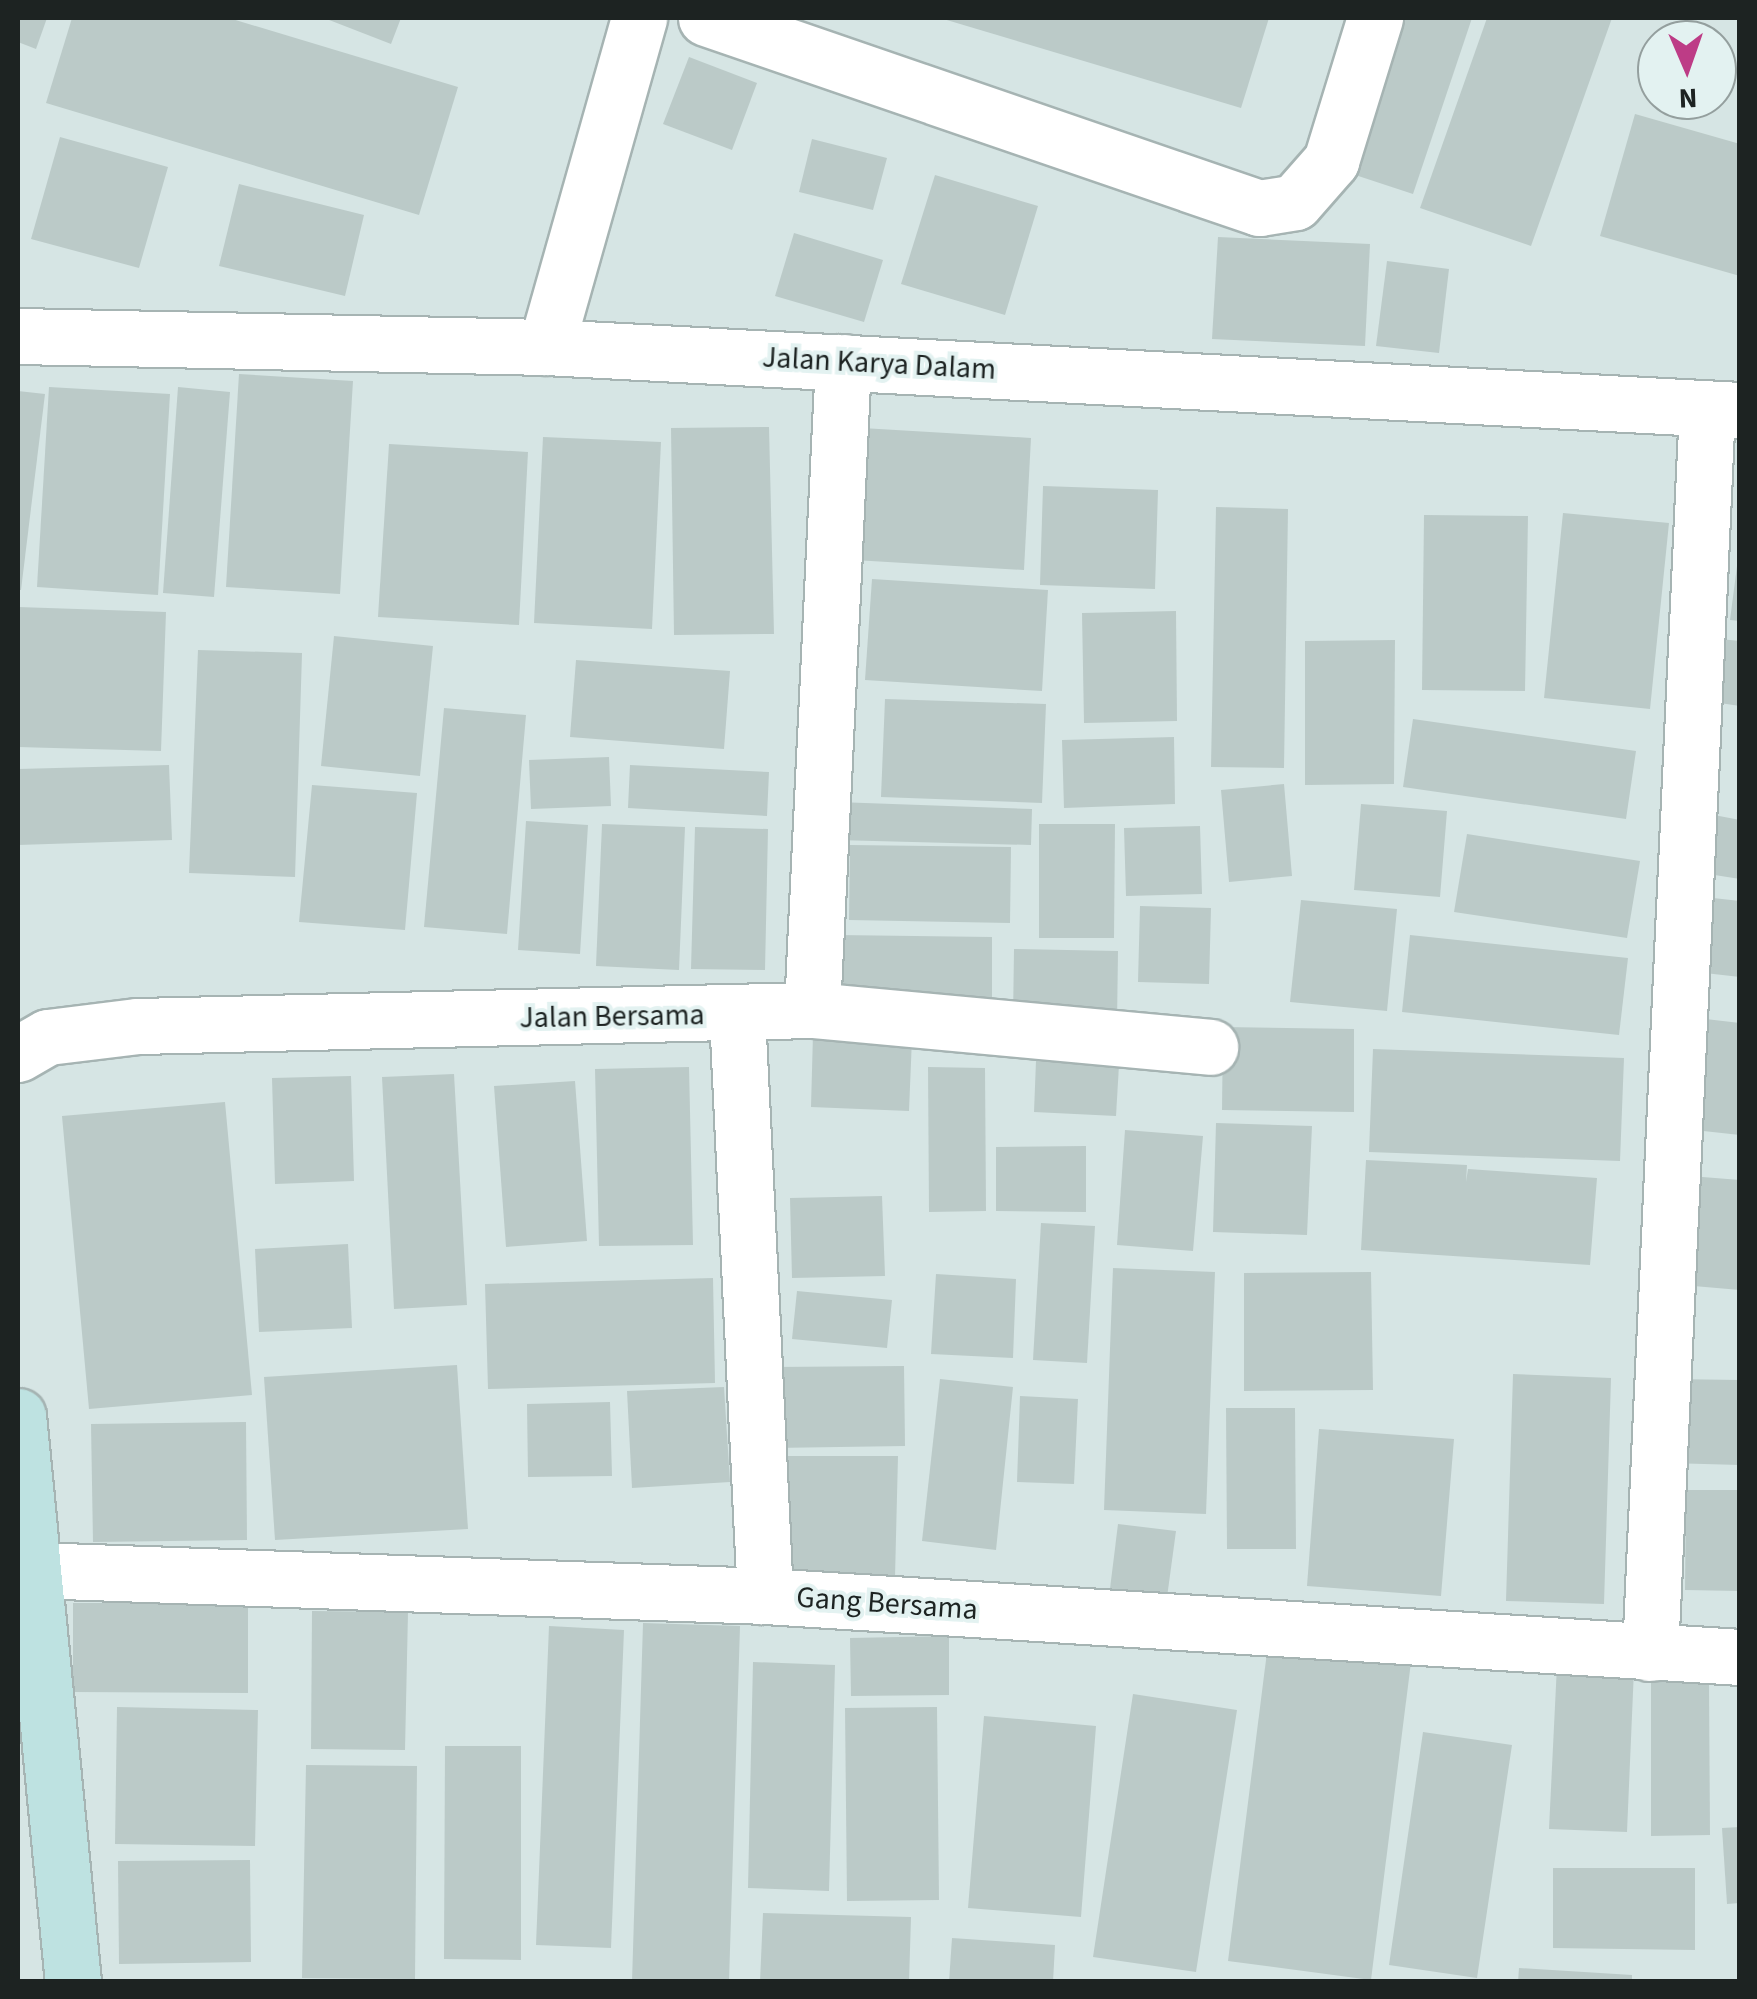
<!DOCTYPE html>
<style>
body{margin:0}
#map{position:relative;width:1757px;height:1999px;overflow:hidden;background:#d6e5e4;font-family:"Source Sans 3",sans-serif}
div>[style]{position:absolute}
.building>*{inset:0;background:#bbcac8}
.roads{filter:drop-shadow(2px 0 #a6b4b3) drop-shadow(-2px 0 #a6b4b3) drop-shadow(0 2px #a6b4b3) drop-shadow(0 -2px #a6b4b3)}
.minor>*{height:55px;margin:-27.5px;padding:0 27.5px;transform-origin:27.5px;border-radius:27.5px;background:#fff}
.tertiary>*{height:55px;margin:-27.5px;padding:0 27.5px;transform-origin:27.5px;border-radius:27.5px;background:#fff}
.secondary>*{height:55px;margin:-27.5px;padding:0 27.5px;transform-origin:27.5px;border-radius:27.5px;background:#bee2e1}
span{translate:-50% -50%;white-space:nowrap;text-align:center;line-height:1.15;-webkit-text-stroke:8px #e3f2f1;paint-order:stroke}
.street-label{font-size:30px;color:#1d2322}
.frame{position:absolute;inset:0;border:20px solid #1d2322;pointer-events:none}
.north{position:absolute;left:1637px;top:20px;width:100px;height:100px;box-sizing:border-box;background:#e3f2f1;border:2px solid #949f9e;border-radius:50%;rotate:178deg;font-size:28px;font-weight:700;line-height:40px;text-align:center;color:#1d2322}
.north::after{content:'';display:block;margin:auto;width:35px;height:45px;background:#bd3c86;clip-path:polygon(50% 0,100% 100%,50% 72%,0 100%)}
</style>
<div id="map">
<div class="building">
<i style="clip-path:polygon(18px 18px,47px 18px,36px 49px,18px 42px)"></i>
<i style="clip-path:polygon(72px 18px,229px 18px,458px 87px,419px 215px,46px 103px)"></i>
<i style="clip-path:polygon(324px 18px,401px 18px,391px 44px)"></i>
<i style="clip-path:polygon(940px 18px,1269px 18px,1241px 108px)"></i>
<i style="clip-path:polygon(1383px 18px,1472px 18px,1413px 194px,1334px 168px)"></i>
<i style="clip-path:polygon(1487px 18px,1612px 18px,1531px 246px,1420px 208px)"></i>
<i style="clip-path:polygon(689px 57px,757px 83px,732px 150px,663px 124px)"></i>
<i style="clip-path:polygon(1635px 114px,1740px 144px,1740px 276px,1600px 236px)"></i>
<i style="clip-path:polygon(60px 137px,168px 167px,139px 268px,31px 239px)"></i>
<i style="clip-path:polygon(812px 139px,887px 158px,873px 210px,799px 192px)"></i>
<i style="clip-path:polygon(935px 175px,1038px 206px,1005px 315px,901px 284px)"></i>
<i style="clip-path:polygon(239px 184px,364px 215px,345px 296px,219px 266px)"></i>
<i style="clip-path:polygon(794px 233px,883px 260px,864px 322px,775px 296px)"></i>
<i style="clip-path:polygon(1218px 237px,1370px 244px,1365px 346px,1212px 339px)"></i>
<i style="clip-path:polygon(1387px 261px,1449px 269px,1439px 353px,1376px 346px)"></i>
<i style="clip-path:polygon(239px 374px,353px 381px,340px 594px,226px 587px)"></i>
<i style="clip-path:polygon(49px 387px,170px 394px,158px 595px,37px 587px)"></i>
<i style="clip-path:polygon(178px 387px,230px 392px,214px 597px,163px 593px)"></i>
<i style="clip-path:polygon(18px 391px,45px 394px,21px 590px,18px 590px)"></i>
<i style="clip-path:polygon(769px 427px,774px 634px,674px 635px,671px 428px)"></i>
<i style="clip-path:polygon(862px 428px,1031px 438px,1024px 570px,854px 560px)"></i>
<i style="clip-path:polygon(543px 437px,661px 442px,652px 629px,534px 623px)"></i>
<i style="clip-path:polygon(389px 444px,528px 452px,519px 625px,378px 617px)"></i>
<i style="clip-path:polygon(1043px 486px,1158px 490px,1155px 589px,1040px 585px)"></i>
<i style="clip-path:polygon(1216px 507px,1288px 509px,1284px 768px,1211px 767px)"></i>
<i style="clip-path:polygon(1563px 513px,1669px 523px,1650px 709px,1544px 698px)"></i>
<i style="clip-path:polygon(1424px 515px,1528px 516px,1525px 691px,1422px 690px)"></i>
<i style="clip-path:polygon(1740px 543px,1740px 621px,1730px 620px)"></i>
<i style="clip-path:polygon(872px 579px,1048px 590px,1042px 691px,865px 680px)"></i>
<i style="clip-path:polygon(18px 607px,166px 612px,161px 751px,18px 747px)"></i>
<i style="clip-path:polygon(1176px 611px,1177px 721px,1084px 723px,1082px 613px)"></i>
<i style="clip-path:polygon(334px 636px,433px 646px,420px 776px,321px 766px)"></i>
<i style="clip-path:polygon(1720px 639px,1740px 641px,1740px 706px,1713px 702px)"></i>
<i style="clip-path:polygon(1395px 640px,1394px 784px,1305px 785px,1305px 641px)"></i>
<i style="clip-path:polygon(198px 650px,302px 653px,295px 877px,189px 873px)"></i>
<i style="clip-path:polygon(576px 660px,730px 671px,724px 749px,570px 737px)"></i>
<i style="clip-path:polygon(885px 699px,1046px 704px,1042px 803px,881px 797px)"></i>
<i style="clip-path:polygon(444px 708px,526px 715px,507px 934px,424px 927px)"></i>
<i style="clip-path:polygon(1413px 719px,1636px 751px,1626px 819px,1403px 787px)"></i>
<i style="clip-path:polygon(1174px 737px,1175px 804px,1064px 808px,1062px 740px)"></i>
<i style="clip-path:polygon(609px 757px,611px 806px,531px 809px,529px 760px)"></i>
<i style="clip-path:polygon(169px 765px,172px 840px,18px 845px,18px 769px)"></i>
<i style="clip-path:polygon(630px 765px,769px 772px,767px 816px,628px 808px)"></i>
<i style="clip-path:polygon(1284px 784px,1292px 876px,1229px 882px,1221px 790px)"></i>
<i style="clip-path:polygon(312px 785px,417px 793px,405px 930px,299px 922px)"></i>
<i style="clip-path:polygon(837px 802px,1032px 809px,1031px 845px,836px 840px)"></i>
<i style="clip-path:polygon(1361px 804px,1447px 811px,1440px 897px,1354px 890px)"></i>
<i style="clip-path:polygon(1714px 815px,1740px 820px,1740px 879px,1702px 873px)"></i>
<i style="clip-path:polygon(526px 821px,588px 825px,580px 954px,518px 950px)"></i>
<i style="clip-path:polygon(602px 824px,685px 827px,679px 970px,596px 966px)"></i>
<i style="clip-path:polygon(1039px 824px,1115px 824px,1114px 938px,1039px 938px)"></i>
<i style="clip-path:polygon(1200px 826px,1202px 894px,1126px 896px,1124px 828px)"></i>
<i style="clip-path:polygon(695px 827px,768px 829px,765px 970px,691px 969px)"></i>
<i style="clip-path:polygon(1467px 834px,1640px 861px,1627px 938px,1454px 912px)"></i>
<i style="clip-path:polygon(850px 845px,1011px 847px,1010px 923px,849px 920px)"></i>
<i style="clip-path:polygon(1704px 897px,1740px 901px,1740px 977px,1696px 972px)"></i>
<i style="clip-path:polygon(1301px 900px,1397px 909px,1387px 1011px,1290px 1002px)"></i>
<i style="clip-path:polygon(1140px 906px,1211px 908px,1209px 984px,1138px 982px)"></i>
<i style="clip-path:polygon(837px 935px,992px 937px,992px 1011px,837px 1011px)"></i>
<i style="clip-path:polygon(1410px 935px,1628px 958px,1619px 1035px,1402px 1012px)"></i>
<i style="clip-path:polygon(1014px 949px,1118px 951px,1117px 1023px,1013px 1021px)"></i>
<i style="clip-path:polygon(1697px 1018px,1740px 1023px,1740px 1135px,1685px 1129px)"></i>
<i style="clip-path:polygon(1223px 1027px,1354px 1029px,1354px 1112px,1222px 1110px)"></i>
<i style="clip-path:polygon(813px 1034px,912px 1038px,909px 1111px,811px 1107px)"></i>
<i style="clip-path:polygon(1373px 1049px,1624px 1058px,1620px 1161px,1369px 1152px)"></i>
<i style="clip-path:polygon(1036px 1061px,1119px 1065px,1116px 1116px,1034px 1112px)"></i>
<i style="clip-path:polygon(689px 1067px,693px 1245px,599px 1246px,595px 1069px)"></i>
<i style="clip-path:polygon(928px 1067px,985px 1068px,986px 1211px,929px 1212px)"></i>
<i style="clip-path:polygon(454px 1074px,467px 1305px,394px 1309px,382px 1077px)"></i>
<i style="clip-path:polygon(351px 1076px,354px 1181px,275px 1184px,272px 1078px)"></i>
<i style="clip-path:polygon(575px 1081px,587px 1241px,506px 1247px,494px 1086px)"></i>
<i style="clip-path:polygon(225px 1102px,252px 1395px,89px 1409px,62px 1116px)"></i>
<i style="clip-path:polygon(1216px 1123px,1312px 1126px,1307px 1235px,1213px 1232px)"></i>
<i style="clip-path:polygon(1125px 1130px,1203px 1136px,1193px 1251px,1117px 1245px)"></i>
<i style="clip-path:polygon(1086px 1146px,1086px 1212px,996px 1211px,996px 1147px)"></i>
<i style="clip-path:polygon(1366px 1160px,1467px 1165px,1466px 1182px,1468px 1169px,1597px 1178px,1590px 1265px,1361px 1250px)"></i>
<i style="clip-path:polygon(1690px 1176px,1740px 1180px,1740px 1290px,1682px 1285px)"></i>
<i style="clip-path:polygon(882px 1196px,885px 1276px,792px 1278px,790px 1198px)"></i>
<i style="clip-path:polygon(1041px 1223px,1095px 1226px,1087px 1363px,1033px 1360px)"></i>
<i style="clip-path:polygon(348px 1244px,352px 1328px,259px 1332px,255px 1249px)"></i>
<i style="clip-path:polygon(1113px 1268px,1215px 1272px,1206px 1514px,1104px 1510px)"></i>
<i style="clip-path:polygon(1371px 1272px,1373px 1390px,1244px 1391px,1244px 1273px)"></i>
<i style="clip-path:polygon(936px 1274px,1016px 1279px,1013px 1358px,931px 1354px)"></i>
<i style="clip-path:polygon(713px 1278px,715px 1383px,488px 1389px,485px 1284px)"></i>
<i style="clip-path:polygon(797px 1291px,892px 1300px,887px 1348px,792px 1339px)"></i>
<i style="clip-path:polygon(457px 1365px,468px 1529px,275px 1540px,264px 1377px)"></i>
<i style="clip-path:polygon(904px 1366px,905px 1446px,773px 1448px,772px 1367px)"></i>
<i style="clip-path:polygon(1513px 1374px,1611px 1378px,1604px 1604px,1506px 1601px)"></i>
<i style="clip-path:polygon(940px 1379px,1013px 1387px,996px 1550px,922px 1541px)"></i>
<i style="clip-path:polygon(1670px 1379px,1740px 1380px,1740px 1465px,1668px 1463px)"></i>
<i style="clip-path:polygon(724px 1387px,730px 1482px,632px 1488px,627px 1391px)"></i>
<i style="clip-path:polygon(1020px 1396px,1078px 1399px,1074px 1484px,1017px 1482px)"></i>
<i style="clip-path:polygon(610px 1402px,612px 1476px,528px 1477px,527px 1404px)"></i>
<i style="clip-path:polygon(1226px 1408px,1295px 1408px,1296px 1549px,1227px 1549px)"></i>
<i style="clip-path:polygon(246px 1422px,247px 1540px,93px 1542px,91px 1424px)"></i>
<i style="clip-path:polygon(1319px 1429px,1454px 1439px,1441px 1596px,1307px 1586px)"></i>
<i style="clip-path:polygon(777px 1456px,898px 1456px,895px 1577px,775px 1575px)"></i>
<i style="clip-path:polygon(1686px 1490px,1740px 1490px,1740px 1591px,1685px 1590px)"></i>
<i style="clip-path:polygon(1118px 1524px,1176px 1531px,1165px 1612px,1108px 1605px)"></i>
<i style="clip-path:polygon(73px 1603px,248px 1603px,248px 1693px,73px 1692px)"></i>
<i style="clip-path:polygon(312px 1611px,408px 1612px,405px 1750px,311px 1749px)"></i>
<i style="clip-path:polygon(643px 1623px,740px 1626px,729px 1982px,632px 1982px)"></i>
<i style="clip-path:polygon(549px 1626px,624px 1630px,611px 1948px,536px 1945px)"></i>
<i style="clip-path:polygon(949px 1636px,949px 1695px,851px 1696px,850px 1638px)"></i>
<i style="clip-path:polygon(1268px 1644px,1411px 1662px,1371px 1980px,1228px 1961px)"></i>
<i style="clip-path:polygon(753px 1662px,835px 1665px,829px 1891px,748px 1888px)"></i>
<i style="clip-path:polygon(1557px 1665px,1634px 1669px,1627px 1832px,1549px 1829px)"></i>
<i style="clip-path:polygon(1651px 1682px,1709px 1682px,1710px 1835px,1651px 1836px)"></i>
<i style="clip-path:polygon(1133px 1694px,1237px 1710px,1196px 1972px,1093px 1957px)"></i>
<i style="clip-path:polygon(117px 1707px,258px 1710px,255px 1846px,115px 1844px)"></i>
<i style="clip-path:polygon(937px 1707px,939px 1900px,847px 1901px,845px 1708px)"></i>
<i style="clip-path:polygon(984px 1716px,1096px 1726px,1081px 1917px,968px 1908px)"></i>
<i style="clip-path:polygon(1423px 1732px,1512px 1745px,1477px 1978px,1389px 1965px)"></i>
<i style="clip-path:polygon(445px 1746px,521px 1746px,521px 1960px,444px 1959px)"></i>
<i style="clip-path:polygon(306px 1765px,417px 1766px,415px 1979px,302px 1978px)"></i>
<i style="clip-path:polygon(1740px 1827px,1740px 1903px,1727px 1904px,1722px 1828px)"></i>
<i style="clip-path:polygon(250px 1860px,251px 1962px,119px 1964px,118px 1861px)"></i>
<i style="clip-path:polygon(1553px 1868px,1695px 1868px,1695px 1950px,1553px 1948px)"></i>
<i style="clip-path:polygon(763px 1913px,911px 1917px,909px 1982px,760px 1982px)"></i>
<i style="clip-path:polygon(952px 1938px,1055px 1945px,1053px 1982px,949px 1982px)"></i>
<i style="clip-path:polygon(1519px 1968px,1632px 1975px,1632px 1982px,1518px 1982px)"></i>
</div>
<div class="roads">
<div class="minor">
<i style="left:706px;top:18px;width:585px;rotate:18.96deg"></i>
<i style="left:1259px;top:208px;width:36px;rotate:-9deg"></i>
<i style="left:1295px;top:202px;width:55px;rotate:-48.7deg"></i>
<i style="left:1331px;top:161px;width:150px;rotate:-72.9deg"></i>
<i style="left:546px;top:347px;width:342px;rotate:-74.2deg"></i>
<i style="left:812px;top:1010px;width:649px;rotate:-87.26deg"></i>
<i style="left:737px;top:1014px;width:583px;rotate:87.25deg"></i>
<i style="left:18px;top:1054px;width:34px;rotate:-30deg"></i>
<i style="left:48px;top:1037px;width:91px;rotate:-7deg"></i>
<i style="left:138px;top:1026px;width:674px;rotate:-1.36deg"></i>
<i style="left:812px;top:1010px;width:400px;rotate:5.3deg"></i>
<i style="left:33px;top:1570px;width:732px;rotate:2.03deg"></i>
<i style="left:765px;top:1596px;width:977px;rotate:3.58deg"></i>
<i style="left:1650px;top:1653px;width:1246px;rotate:-87.38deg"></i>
</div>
<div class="tertiary">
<i style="left:18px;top:336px;width:528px;rotate:1.19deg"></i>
<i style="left:546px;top:347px;width:1196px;rotate:3.02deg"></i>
</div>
<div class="secondary">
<i style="left:18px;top:1416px;width:569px;rotate:84.45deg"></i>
</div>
</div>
<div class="street-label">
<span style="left:879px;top:364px;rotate:3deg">Jalan Karya Dalam</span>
<span style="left:612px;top:1017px;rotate:-1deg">Jalan Bersama</span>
<span style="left:887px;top:1604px;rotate:4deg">Gang Bersama</span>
</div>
<div class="frame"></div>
<div class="north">N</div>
</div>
